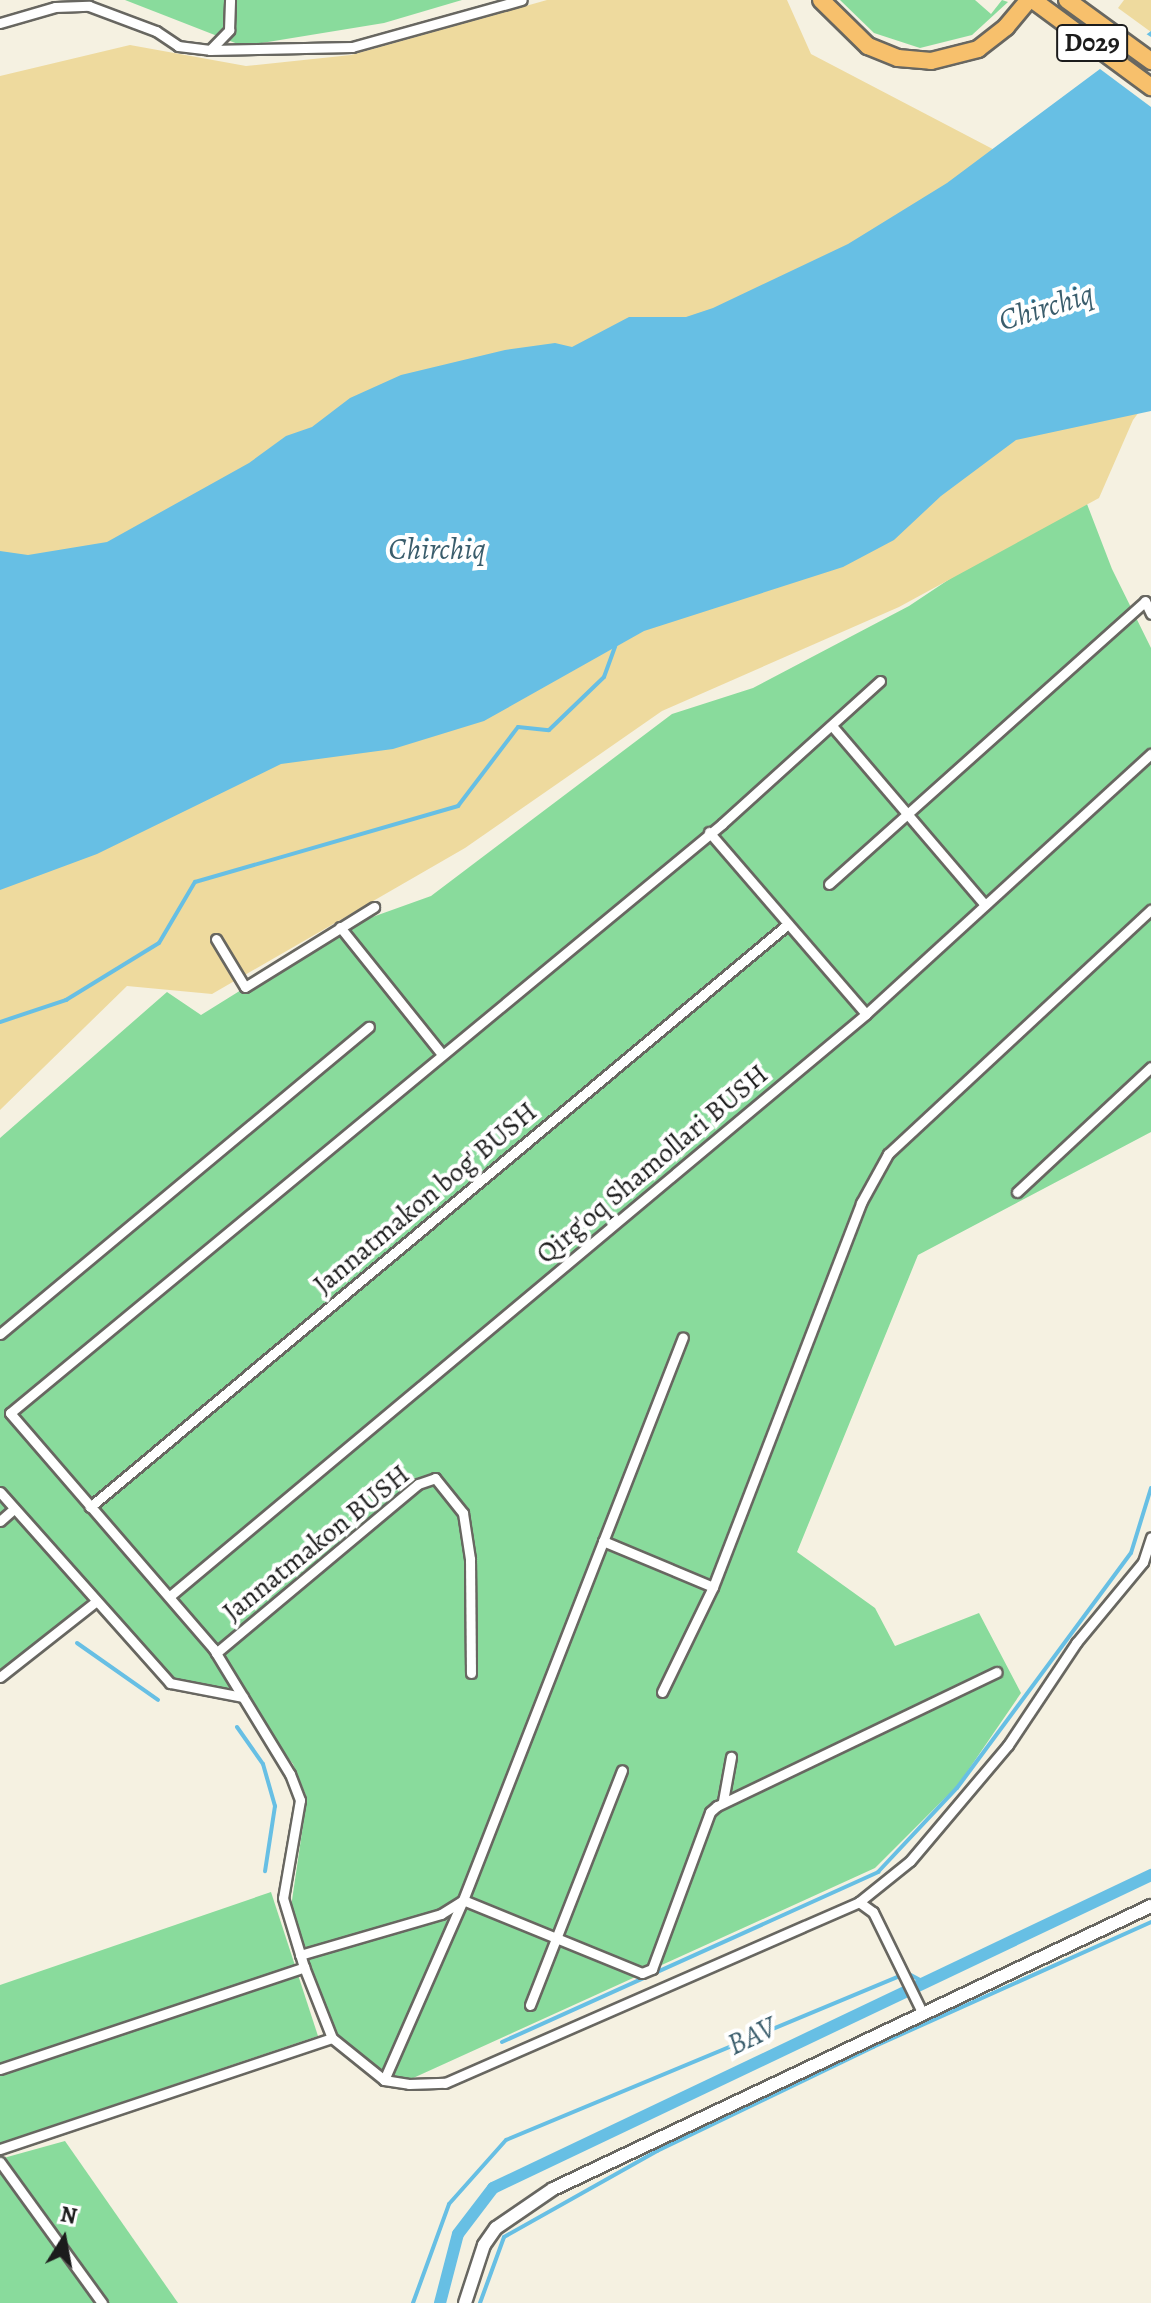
<!DOCTYPE html>
<style>
body{margin:0}
#map{position:relative;width:1151px;height:2303px;overflow:hidden;background:#f5f1e1;font-family:Alegreya,serif}
div>[style]{position:absolute}
.green>*{inset:0;background:#89db9c}
.sand>*{inset:0;background:#eeda9e}
.water>*{inset:0;background:#67bfe4}
.pier>*{inset:0;background:#f5f1e1}
.stream>*{height:4px;margin:-2px;padding:0 2px;transform-origin:2px;border-radius:2px;background:#67bfe4}
.canal>*{height:12px;margin:-6px;padding:0 6px;transform-origin:6px;border-radius:6px;background:#67bfe4}
.roads{filter:drop-shadow(2px 0 #686761) drop-shadow(-2px 0 #686761) drop-shadow(0 2px #686761) drop-shadow(0 -2px #686761)}
.minor>*{height:9px;margin:-4.5px;padding:0 4.5px;transform-origin:4.5px;border-radius:4.5px;background:#fff}
.tertiary>*{height:12px;margin:-6px;padding:0 6px;transform-origin:6px;border-radius:6px;background:#fff}
.trunk>*{height:16px;margin:-8px;padding:0 8px;transform-origin:8px;border-radius:8px;background:#f7c06c}
span{translate:-50% -50%;white-space:nowrap;text-align:center;line-height:1.15;-webkit-text-stroke:8px #fff;paint-order:stroke}
.shield-label span{padding:2px 6px;background:#fff;border:2px solid;border-radius:6px;-webkit-text-stroke-width:0}
.shield-label{font-size:26px;color:#1c1c1c;font-weight:700}
.street-label{font-size:28px;color:#1c1c1c}
.water-label{font-size:30px;color:#3a5d6c;font-style:italic}
.north{position:absolute;left:24px;top:2199px;width:80px;height:80px;-webkit-text-stroke:6px #fff;paint-order:stroke;rotate:11deg;font-size:22px;font-weight:700;line-height:32px;text-align:center;color:#1c1c1c}
.north::after{content:'';display:block;margin:auto;width:28px;height:36px;background:#1c1c1c;clip-path:polygon(50% 0,100% 100%,50% 72%,0 100%)}
</style>
<div id="map">
<div class="green">
<i style="clip-path:polygon(125px 0,462px 0,384px 23px,243px 46px)"></i>
<i style="clip-path:polygon(840px 0,975px 0,991px 14px,1002px 0,1008px 2px,972px 35px,920px 48px,874px 33px)"></i>
<i style="clip-path:polygon(1082px 491px,1112px 569px,1151px 648px,1151px 1132px,918px 1255px,797px 1552px,875px 1608px,895px 1646px,979px 1613px,1021px 1693px,958px 1785px,875px 1868px,411px 2079px,384px 2073px,338px 2039px,330px 2024px,291px 1907px,307px 1798px,293px 1764px,241px 1696px,172px 1680px,138px 1654px,97px 1609px,0 1684px,0 1138px,167px 992px,201px 1015px,339px 929px,431px 896px,672px 714px,753px 688px,909px 606px)"></i>
<i style="clip-path:polygon(271px 1892px,318px 2036px,0 2143px,0 1985px)"></i>
<i style="clip-path:polygon(65px 2141px,178px 2303px,0 2303px,0 2159px)"></i>
</div>
<div class="sand">
<i style="clip-path:polygon(547px 0,787px 0,811px 54px,1151px 232px,1151px 396px,1133px 420px,1099px 498px,899px 607px,662px 711px,465px 848px,212px 994px,127px 986px,0 1110px,0 76px,130px 45px,246px 66px,351px 55px)"></i>
<i style="clip-path:polygon(1124px 0,1151px 0,1151px 32px,1118px 8px)"></i>
</div>
<div class="water">
<i style="clip-path:polygon(1151px 31px,1151px 411px,1016px 440px,941px 496px,894px 540px,843px 567px,644px 631px,484px 721px,393px 749px,281px 764px,97px 854px,0 890px,0 551px,28px 555px,107px 542px,249px 463px,286px 436px,312px 427px,350px 398px,401px 375px,505px 350px,555px 343px,572px 347px,629px 317px,686px 317px,713px 308px,848px 244px,947px 183px)"></i>
</div>
<div class="pier">
<i style="clip-path:polygon(1143px 32px,1151px 37px,1151px 107px,1096px 66px)"></i>
</div>
<div class="stream">
<i style="left:0;top:1022px;width:70px;rotate:-18.4deg"></i>
<i style="left:66px;top:1000px;width:109px;rotate:-31.5deg"></i>
<i style="left:159px;top:943px;width:71px;rotate:-59.5deg"></i>
<i style="left:195px;top:882px;width:274px;rotate:-16.1deg"></i>
<i style="left:458px;top:806px;width:99px;rotate:-52.8deg"></i>
<i style="left:518px;top:727px;width:31px;rotate:6deg"></i>
<i style="left:549px;top:730px;width:76px;rotate:-43.9deg"></i>
<i style="left:604px;top:677px;width:33px;rotate:-70deg"></i>
<i style="left:77px;top:1643px;width:99px;rotate:35.1deg"></i>
<i style="left:237px;top:1727px;width:45px;rotate:54.9deg"></i>
<i style="left:263px;top:1764px;width:44px;rotate:74.1deg"></i>
<i style="left:275px;top:1806px;width:66px;rotate:98.7deg"></i>
<i style="left:502px;top:2042px;width:413px;rotate:-24.3deg"></i>
<i style="left:878px;top:1872px;width:115px;rotate:-46.8deg"></i>
<i style="left:957px;top:1788px;width:292px;rotate:-53.5deg"></i>
<i style="left:1131px;top:1553px;width:68px;rotate:-72.9deg"></i>
<i style="left:413px;top:2303px;width:105px;rotate:-70deg"></i>
<i style="left:449px;top:2204px;width:86px;rotate:-48.3deg"></i>
<i style="left:506px;top:2140px;width:434px;rotate:-22.6deg"></i>
<i style="left:907px;top:1973px;width:19px;rotate:28deg"></i>
<i style="left:480px;top:2303px;width:70px;rotate:-70deg"></i>
<i style="left:504px;top:2237px;width:176px;rotate:-29.3deg"></i>
<i style="left:657px;top:2151px;width:240px;rotate:-25.7deg"></i>
<i style="left:873px;top:2047px;width:305px;rotate:-24.2deg"></i>
</div>
<div class="canal">
<i style="left:440px;top:2303px;width:71px;rotate:-75.4deg"></i>
<i style="left:458px;top:2234px;width:58px;rotate:-52.7deg"></i>
<i style="left:493px;top:2188px;width:729px;rotate:-25.44deg"></i>
</div>
<div class="roads">
<div class="minor">
<i style="left:0;top:23px;width:57px;rotate:-16.2deg"></i>
<i style="left:55px;top:7px;width:34px;rotate:-2deg"></i>
<i style="left:89px;top:6px;width:72px;rotate:20.5deg"></i>
<i style="left:156px;top:31px;width:27px;rotate:34deg"></i>
<i style="left:178px;top:46px;width:32px;rotate:7deg"></i>
<i style="left:210px;top:50px;width:28px;rotate:-46deg"></i>
<i style="left:229px;top:30px;width:30px;rotate:-88deg"></i>
<i style="left:210px;top:50px;width:142px;rotate:-1.2deg"></i>
<i style="left:352px;top:47px;width:176px;rotate:-15.5deg"></i>
<i style="left:880px;top:681px;width:213px;rotate:137.9deg"></i>
<i style="left:722px;top:824px;width:924px;rotate:140.4deg"></i>
<i style="left:10px;top:1413px;width:311px;rotate:49.2deg"></i>
<i style="left:213px;top:1648px;width:148px;rotate:58.6deg"></i>
<i style="left:290px;top:1774px;width:28px;rotate:69deg"></i>
<i style="left:300px;top:1800px;width:99px;rotate:99.8deg"></i>
<i style="left:283px;top:1898px;width:72px;rotate:73.1deg"></i>
<i style="left:304px;top:1967px;width:76px;rotate:68.5deg"></i>
<i style="left:332px;top:2038px;width:67px;rotate:38.9deg"></i>
<i style="left:384px;top:2080px;width:25px;rotate:9deg"></i>
<i style="left:409px;top:2084px;width:36px;rotate:-2deg"></i>
<i style="left:445px;top:2083px;width:452px;rotate:-23.6deg"></i>
<i style="left:859px;top:1902px;width:65px;rotate:-38.8deg"></i>
<i style="left:910px;top:1861px;width:152px;rotate:-49.8deg"></i>
<i style="left:1008px;top:1745px;width:123px;rotate:-56.3deg"></i>
<i style="left:1076px;top:1643px;width:105px;rotate:-50.4deg"></i>
<i style="left:1143px;top:1562px;width:26px;rotate:-72deg"></i>
<i style="left:833px;top:727px;width:234px;rotate:49.5deg"></i>
<i style="left:709px;top:832px;width:240px;rotate:49.2deg"></i>
<i style="left:829px;top:884px;width:424px;rotate:-41.8deg"></i>
<i style="left:1145px;top:601px;width:14px;rotate:65deg"></i>
<i style="left:340px;top:927px;width:161px;rotate:51.3deg"></i>
<i style="left:216px;top:939px;width:56px;rotate:58.9deg"></i>
<i style="left:245px;top:987px;width:152px;rotate:-31.8deg"></i>
<i style="left:1017px;top:1192px;width:183px;rotate:-43deg"></i>
<i style="left:0;top:1334px;width:480px;rotate:-39.8deg"></i>
<i style="left:0;top:1492px;width:256px;rotate:48.3deg"></i>
<i style="left:170px;top:1683px;width:74px;rotate:10.9deg"></i>
<i style="left:90px;top:1507px;width:909px;rotate:-39.87deg"></i>
<i style="left:0;top:1521px;width:18px;rotate:-41deg"></i>
<i style="left:603px;top:1541px;width:119px;rotate:22.7deg"></i>
<i style="left:170px;top:1596px;width:907px;rotate:-39.9deg"></i>
<i style="left:866px;top:1014px;width:386px;rotate:-42.4deg"></i>
<i style="left:216px;top:1653px;width:263px;rotate:-39.9deg"></i>
<i style="left:418px;top:1484px;width:18px;rotate:-19deg"></i>
<i style="left:435px;top:1478px;width:45px;rotate:51.3deg"></i>
<i style="left:463px;top:1513px;width:47px;rotate:81.3deg"></i>
<i style="left:470px;top:1559px;width:114px;rotate:89.5deg"></i>
<i style="left:0;top:1677px;width:120px;rotate:-38.2deg"></i>
<i style="left:662px;top:1692px;width:117px;rotate:-64.1deg"></i>
<i style="left:713px;top:1587px;width:412px;rotate:-68.9deg"></i>
<i style="left:861px;top:1203px;width:56px;rotate:-61.1deg"></i>
<i style="left:888px;top:1154px;width:359px;rotate:-42.9deg"></i>
<i style="left:723px;top:1801px;width:45px;rotate:-79.7deg"></i>
<i style="left:859px;top:1902px;width:17px;rotate:36deg"></i>
<i style="left:873px;top:1912px;width:114px;rotate:63.9deg"></i>
<i style="left:300px;top:1955px;width:147px;rotate:-16.2deg"></i>
<i style="left:441px;top:1914px;width:26px;rotate:-32deg"></i>
<i style="left:463px;top:1900px;width:193px;rotate:22.2deg"></i>
<i style="left:642px;top:1973px;width:11px;rotate:-22deg"></i>
<i style="left:652px;top:1969px;width:167px;rotate:-69.7deg"></i>
<i style="left:710px;top:1812px;width:9px;rotate:-41deg"></i>
<i style="left:717px;top:1806px;width:310px;rotate:-25.6deg"></i>
<i style="left:530px;top:2005px;width:252px;rotate:-68.6deg"></i>
<i style="left:0;top:2069px;width:321px;rotate:-18.5deg"></i>
<i style="left:384px;top:2080px;width:197px;rotate:-66.3deg"></i>
<i style="left:463px;top:1900px;width:604px;rotate:-68.66deg"></i>
<i style="left:0;top:2149px;width:350px;rotate:-18.5deg"></i>
<i style="left:0;top:2162px;width:174px;rotate:54.1deg"></i>
</div>
<div class="tertiary">
<i style="left:465px;top:2303px;width:61px;rotate:-71.9deg"></i>
<i style="left:484px;top:2245px;width:21px;rotate:-55deg"></i>
<i style="left:496px;top:2228px;width:69px;rotate:-34.4deg"></i>
<i style="left:553px;top:2189px;width:662px;rotate:-25.33deg"></i>
</div>
<div class="trunk">
<i style="left:821px;top:0;width:66px;rotate:44.4deg"></i>
<i style="left:868px;top:46px;width:32px;rotate:22deg"></i>
<i style="left:898px;top:58px;width:33px;rotate:5deg"></i>
<i style="left:931px;top:61px;width:49px;rotate:-14.3deg"></i>
<i style="left:978px;top:49px;width:36px;rotate:-38deg"></i>
<i style="left:1006px;top:27px;width:35px;rotate:-50deg"></i>
<i style="left:1033px;top:0;width:147px;rotate:36.4deg"></i>
<i style="left:1067px;top:0;width:104px;rotate:36deg"></i>
</div>
</div>
<div class="shield-label">
<span style="left:1092px;top:43px">D029</span>
</div>
<div class="street-label">
<span style="left:652px;top:1164px;rotate:-40deg">Qirg'oq Shamollari BUSH</span>
<span style="left:425px;top:1198px;rotate:-40deg">Jannatmakon bog' BUSH</span>
<span style="left:316px;top:1543px;rotate:-39deg">Jannatmakon BUSH</span>
</div>
<div class="water-label">
<span style="left:1046px;top:307px;rotate:-17deg">Chirchiq</span>
<span style="left:437px;top:549px">Chirchiq</span>
<span style="left:752px;top:2036px;rotate:-25deg">BAV</span>
</div>
<div class="north">N</div>
</div>
